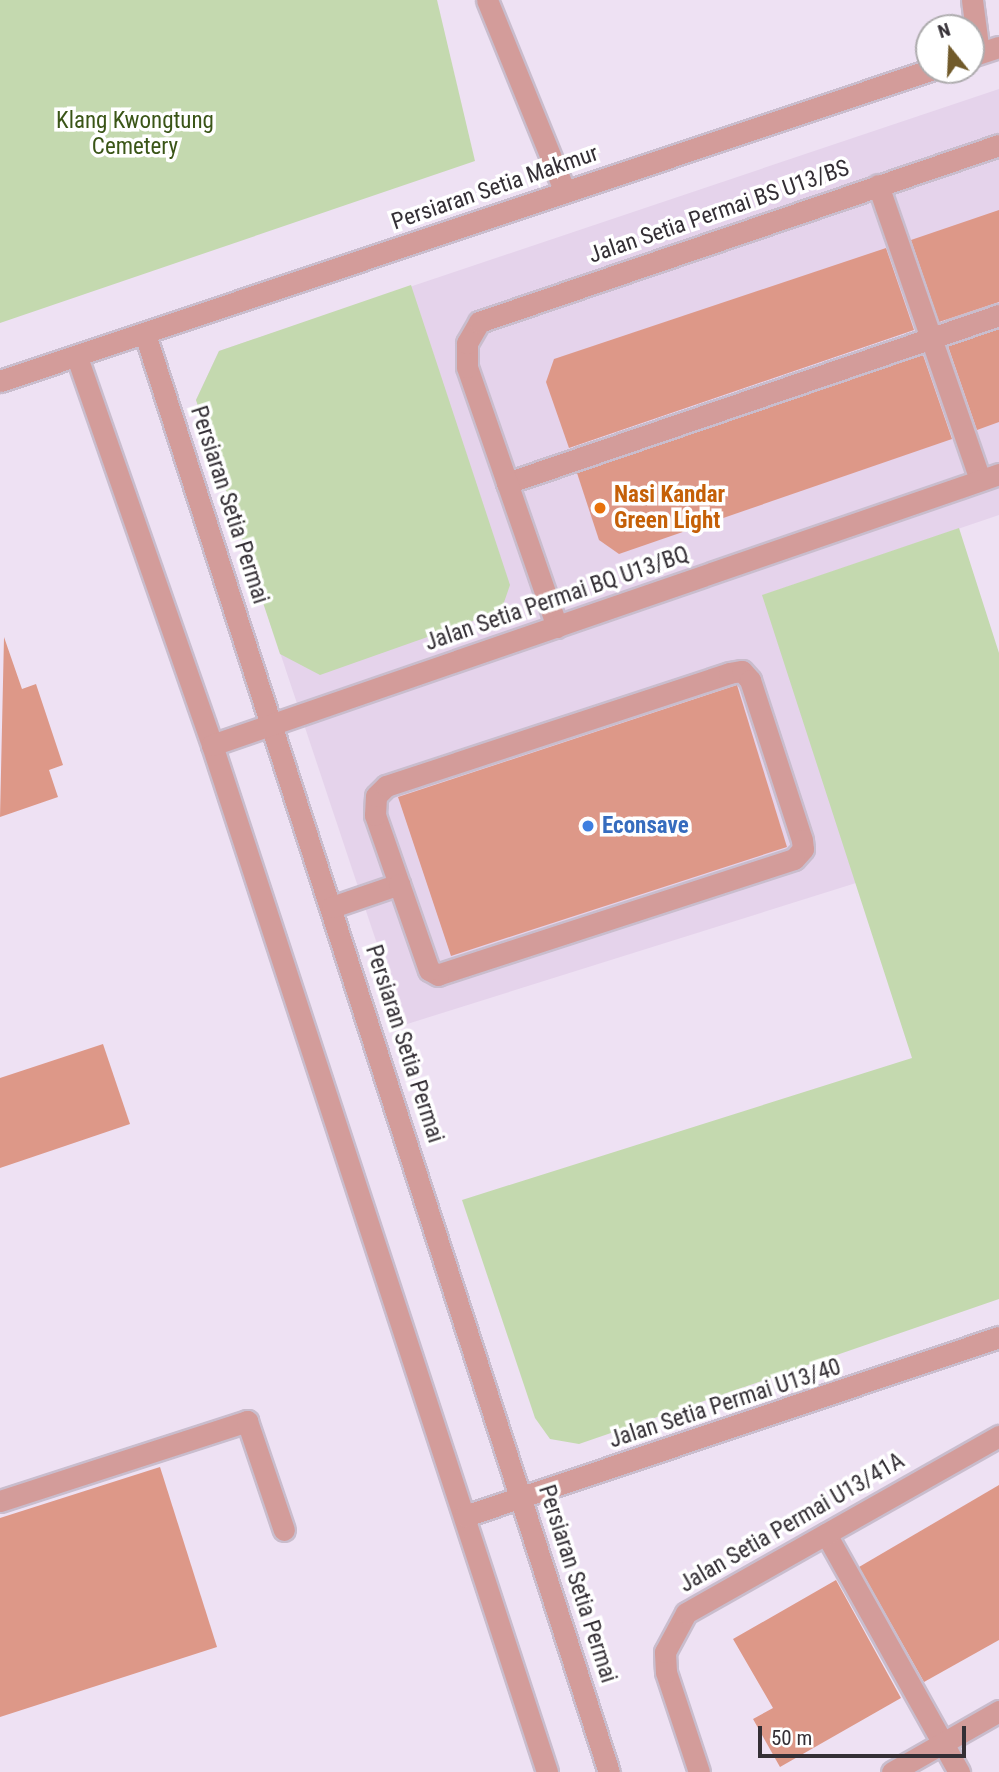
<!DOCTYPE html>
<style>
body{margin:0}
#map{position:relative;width:999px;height:1772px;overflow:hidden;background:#eee1f3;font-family:"Roboto Condensed",sans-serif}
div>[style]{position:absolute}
.built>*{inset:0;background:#e5d3eb}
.green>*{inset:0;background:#c4d9af}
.building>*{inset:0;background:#dd9888}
.roads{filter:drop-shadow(2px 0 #c9bdcd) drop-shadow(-2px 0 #c9bdcd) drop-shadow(0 2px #c9bdcd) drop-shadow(0 -2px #c9bdcd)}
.minor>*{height:21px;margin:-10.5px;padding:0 10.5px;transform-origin:10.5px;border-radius:10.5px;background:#d39c9a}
.dots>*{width:19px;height:19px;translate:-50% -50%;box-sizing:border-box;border:4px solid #fff;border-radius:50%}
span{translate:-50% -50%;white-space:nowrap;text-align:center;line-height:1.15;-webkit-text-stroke:7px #fff;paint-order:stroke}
.park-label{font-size:23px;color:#3a5517}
.street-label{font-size:23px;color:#342f35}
.food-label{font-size:23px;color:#c56008;font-weight:700}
.left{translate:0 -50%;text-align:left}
.shop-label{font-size:23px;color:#366cbe;font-weight:700}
.north{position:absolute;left:915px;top:14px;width:70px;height:70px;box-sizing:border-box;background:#fff;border:2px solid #aeacae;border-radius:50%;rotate:342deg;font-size:19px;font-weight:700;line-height:28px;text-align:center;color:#342f35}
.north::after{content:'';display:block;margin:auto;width:24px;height:32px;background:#715a2a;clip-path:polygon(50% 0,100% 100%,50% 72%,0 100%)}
.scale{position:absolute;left:758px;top:1726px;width:208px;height:32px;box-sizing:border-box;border:4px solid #342f35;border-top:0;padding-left:9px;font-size:21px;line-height:24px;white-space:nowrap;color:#342f35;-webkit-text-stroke:5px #fff;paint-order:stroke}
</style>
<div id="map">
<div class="built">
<i style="clip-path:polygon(999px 89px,999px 515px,763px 595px,856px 883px,404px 1025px,196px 400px,219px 351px)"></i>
</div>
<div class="green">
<i style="clip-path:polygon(0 0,437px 0,475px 161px,0 323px)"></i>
<i style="clip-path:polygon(411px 285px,510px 585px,501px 611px,320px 675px,280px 654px,196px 400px,219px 351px)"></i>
<i style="clip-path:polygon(959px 528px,999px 653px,999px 1299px,579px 1444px,550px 1439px,535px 1418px,462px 1200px,912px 1058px,762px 595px)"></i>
</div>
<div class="building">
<i style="clip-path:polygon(999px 210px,999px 302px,939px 322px,911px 240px)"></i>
<i style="clip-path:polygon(886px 248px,914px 330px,569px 448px,546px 382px,554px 359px)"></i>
<i style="clip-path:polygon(999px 329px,999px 422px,977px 430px,948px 346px)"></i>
<i style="clip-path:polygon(923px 355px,952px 439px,619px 554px,599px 540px,577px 473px)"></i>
<i style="clip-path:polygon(4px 637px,22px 689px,36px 684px,63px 765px,49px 770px,58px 797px,0 817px)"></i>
<i style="clip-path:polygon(737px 685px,787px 847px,451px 956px,398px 797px)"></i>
<i style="clip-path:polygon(103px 1044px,130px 1124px,0 1168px,0 1078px)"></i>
<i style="clip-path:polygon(160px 1467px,217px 1647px,0 1717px,0 1518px)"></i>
<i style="clip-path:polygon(999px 1485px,999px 1640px,924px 1682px,859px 1567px)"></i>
<i style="clip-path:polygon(836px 1580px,901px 1698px,780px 1767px,753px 1719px,773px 1708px,733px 1639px)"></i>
</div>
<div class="roads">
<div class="minor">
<i style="left:487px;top:0;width:207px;rotate:67.9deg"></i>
<i style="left:972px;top:0;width:53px;rotate:82.5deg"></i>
<i style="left:971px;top:56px;width:29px;rotate:-18deg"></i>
<i style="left:878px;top:185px;width:312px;rotate:70.9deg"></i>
<i style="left:145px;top:334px;width:1511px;rotate:72.12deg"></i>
<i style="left:77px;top:357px;width:411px;rotate:70.8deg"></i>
<i style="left:212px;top:745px;width:1080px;rotate:71.93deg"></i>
<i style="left:0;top:381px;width:981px;rotate:-18.49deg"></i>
<i style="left:507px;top:483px;width:520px;rotate:-18.85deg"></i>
<i style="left:557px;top:627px;width:275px;rotate:-109.1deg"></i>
<i style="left:467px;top:367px;width:24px;rotate:-90deg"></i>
<i style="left:467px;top:343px;width:24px;rotate:-60deg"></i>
<i style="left:479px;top:322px;width:549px;rotate:-18.8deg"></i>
<i style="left:212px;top:745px;width:832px;rotate:-19deg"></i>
<i style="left:332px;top:907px;width:71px;rotate:-18.9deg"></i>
<i style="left:399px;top:884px;width:73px;rotate:-109.2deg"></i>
<i style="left:375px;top:815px;width:19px;rotate:-87deg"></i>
<i style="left:376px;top:796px;width:14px;rotate:-45deg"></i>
<i style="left:386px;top:786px;width:361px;rotate:-18.2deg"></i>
<i style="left:729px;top:673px;width:13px;rotate:-9deg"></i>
<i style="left:742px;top:671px;width:12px;rotate:48deg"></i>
<i style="left:750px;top:680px;width:168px;rotate:72deg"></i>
<i style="left:802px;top:840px;width:9px;rotate:84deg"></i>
<i style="left:803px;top:849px;width:13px;rotate:132deg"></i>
<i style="left:794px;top:859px;width:374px;rotate:162deg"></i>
<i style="left:438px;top:975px;width:10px;rotate:-151deg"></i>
<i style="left:429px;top:970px;width:91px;rotate:-109.2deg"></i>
<i style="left:0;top:1501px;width:260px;rotate:-17.9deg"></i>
<i style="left:247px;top:1421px;width:115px;rotate:71.3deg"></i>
<i style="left:465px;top:1516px;width:563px;rotate:-18.53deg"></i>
<i style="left:826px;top:1534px;width:273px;rotate:60.8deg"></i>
<i style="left:699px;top:1772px;width:105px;rotate:-108.3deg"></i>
<i style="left:666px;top:1672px;width:20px;rotate:-93deg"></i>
<i style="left:665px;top:1652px;width:44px;rotate:-61.7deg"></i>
<i style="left:686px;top:1613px;width:360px;rotate:-29.5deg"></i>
<i style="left:892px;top:1772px;width:123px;rotate:-29.7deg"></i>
</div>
</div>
<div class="dots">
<i style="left:600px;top:508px;background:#e8710a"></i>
<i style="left:588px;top:826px;background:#3f7fe0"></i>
</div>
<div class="park-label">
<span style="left:135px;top:134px">Klang Kwongtung<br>Cemetery</span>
</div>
<div class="street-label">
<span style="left:495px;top:188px;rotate:-19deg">Persiaran Setia Makmur</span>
<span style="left:719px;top:212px;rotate:-19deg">Jalan Setia Permai BS U13/BS</span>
<span style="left:229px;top:505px;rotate:72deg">Persiaran Setia Permai</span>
<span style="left:557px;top:599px;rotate:-19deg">Jalan Setia Permai BQ U13/BQ</span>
<span style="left:404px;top:1044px;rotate:72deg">Persiaran Setia Permai</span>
<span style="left:725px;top:1404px;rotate:-18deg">Jalan Setia Permai U13/40</span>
<span style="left:792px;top:1523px;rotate:-30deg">Jalan Setia Permai U13/41A</span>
<span style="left:577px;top:1584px;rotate:72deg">Persiaran Setia Permai</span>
</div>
<div class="food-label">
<span class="left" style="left:614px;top:508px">Nasi Kandar<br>Green Light</span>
</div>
<div class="shop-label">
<span class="left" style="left:602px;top:826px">Econsave</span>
</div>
<div class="north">N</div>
<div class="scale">50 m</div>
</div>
